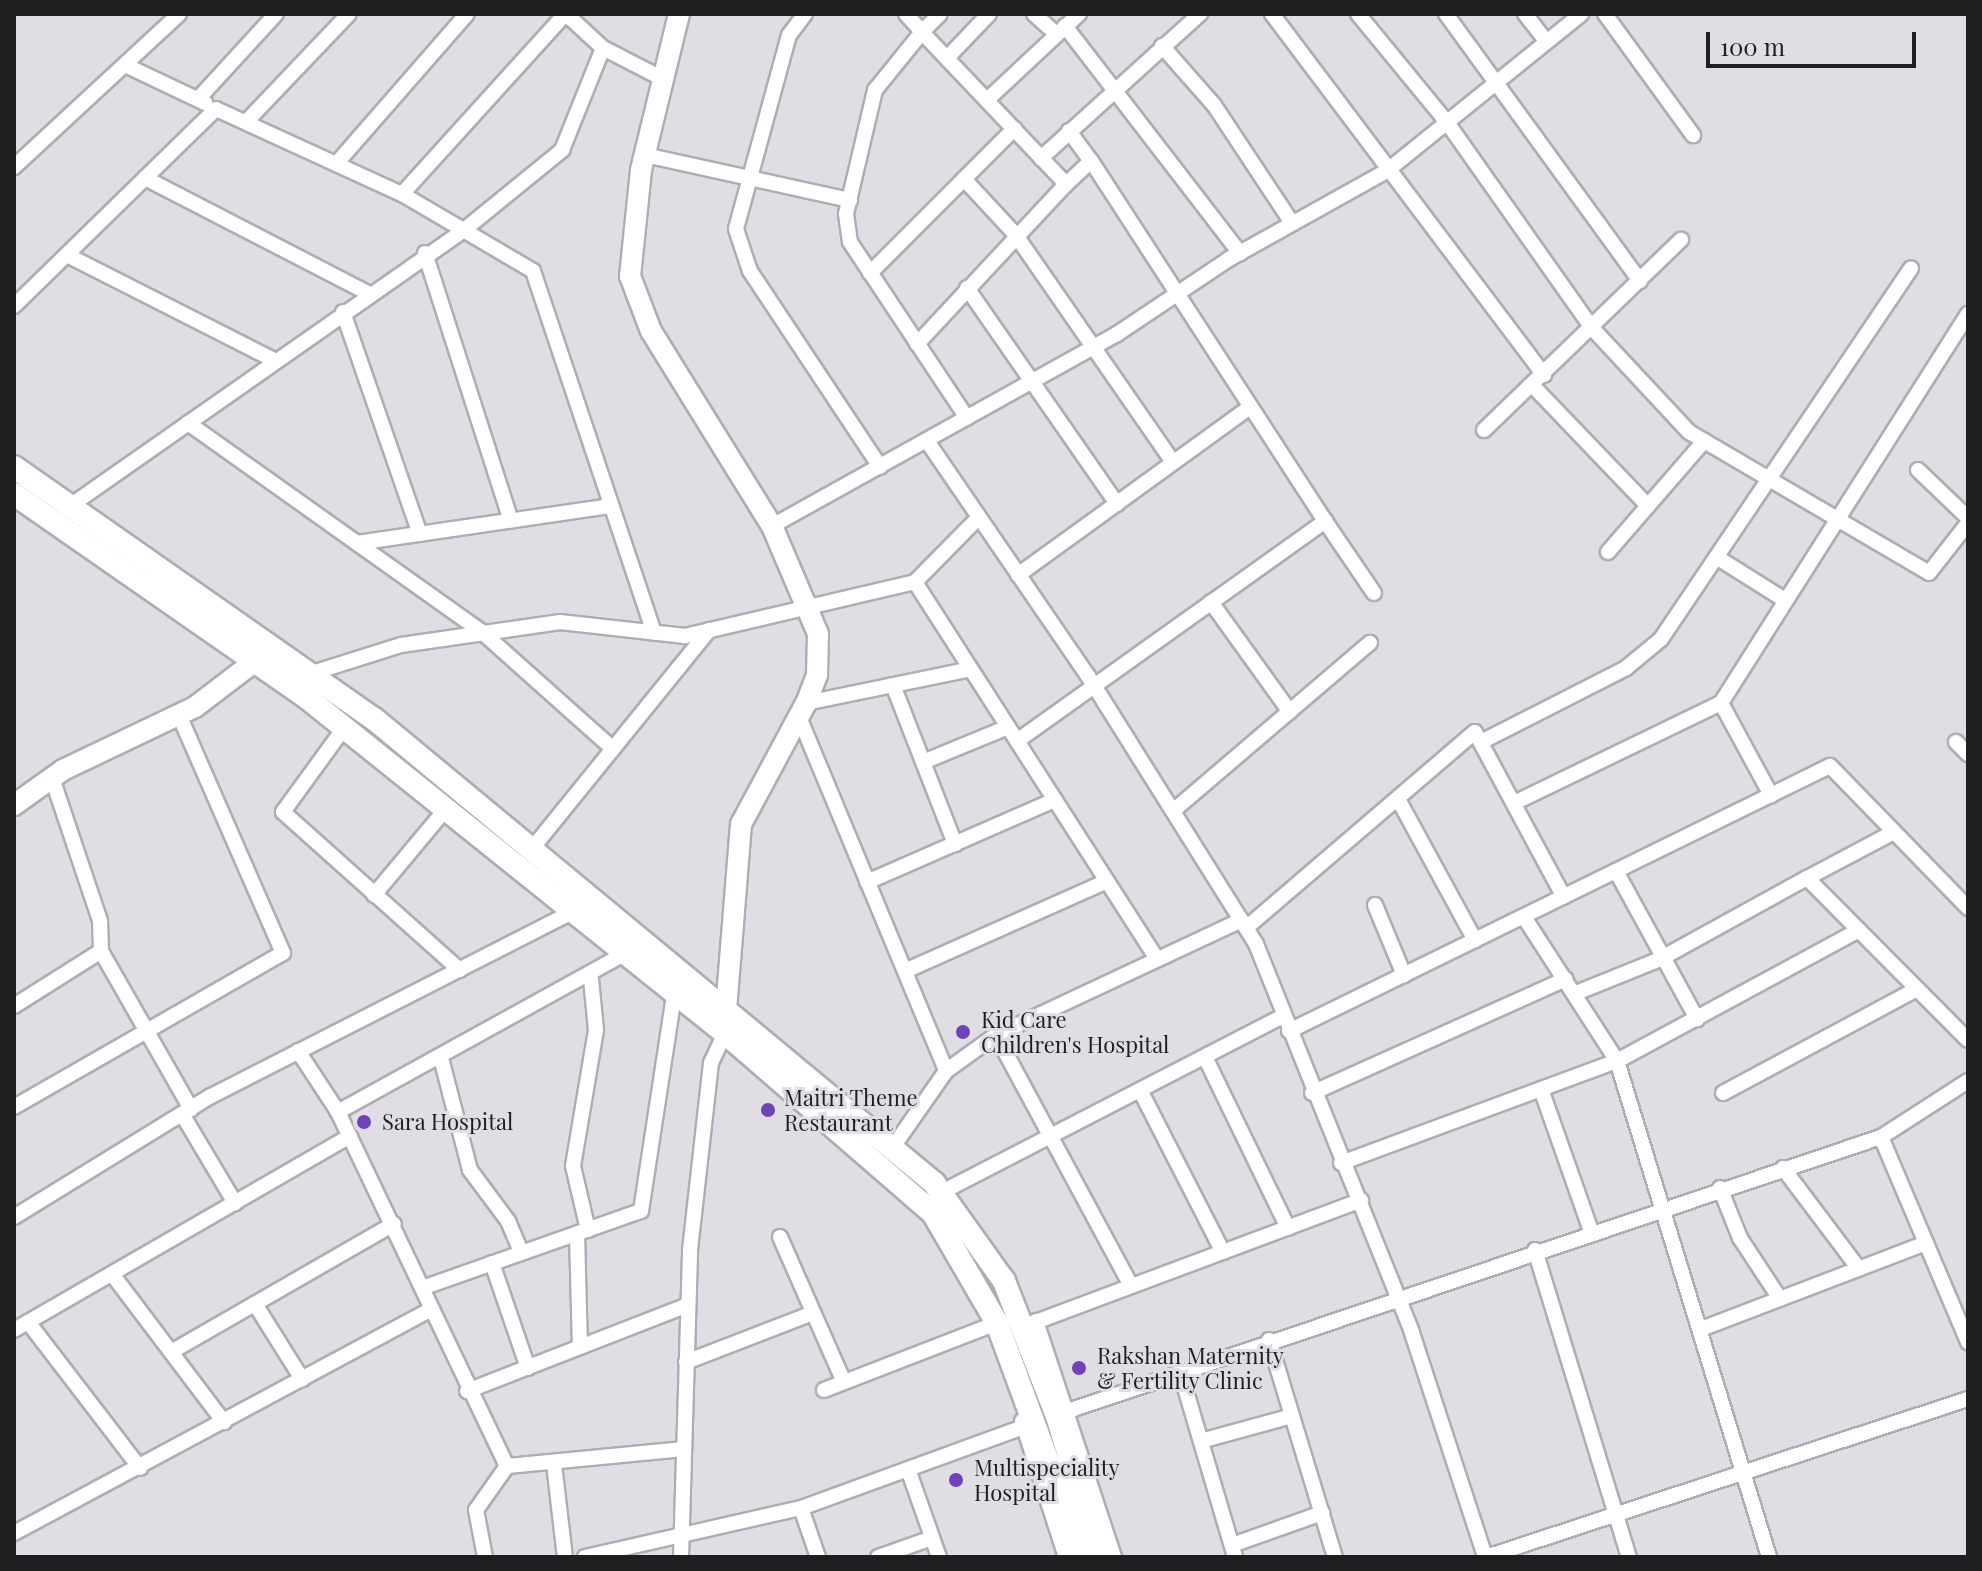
<!DOCTYPE html>
<style>
body{margin:0}
#map{position:relative;width:1982px;height:1571px;overflow:hidden;background:#e0dee4;font-family:"Playfair Display",serif}
div>[style]{position:absolute}
.roads{filter:drop-shadow(2px 0 #afadb3) drop-shadow(-2px 0 #afadb3) drop-shadow(0 2px #afadb3) drop-shadow(0 -2px #afadb3)}
.street>*{height:14px;margin:-7px;padding:0 7px;transform-origin:7px;border-radius:7px;background:#fff}
.secondary>*{height:20px;margin:-10px;padding:0 10px;transform-origin:10px;border-radius:10px;background:#fff}
.primary>*{height:22px;margin:-11px;padding:0 11px;transform-origin:11px;border-radius:11px;background:#fff}
.dots>*{width:22px;height:22px;translate:-50% -50%;box-sizing:border-box;border:4px solid #e0dee4;border-radius:50%}
span{translate:-50% -50%;white-space:nowrap;text-align:center;line-height:1.15;-webkit-text-stroke:6px #e0dee4;paint-order:stroke}
.poi-label{font-size:22px;color:#1f1e21}
.left{translate:0 -50%;text-align:left}
.frame{position:absolute;inset:0;border:16px solid #1f1e21;pointer-events:none}
.scale{position:absolute;left:1706px;top:32px;width:210px;height:36px;box-sizing:border-box;border:4px solid #1f1e21;border-top:0;padding-left:10px;font-size:24px;line-height:28px;white-space:nowrap;color:#1f1e21;-webkit-text-stroke:6px #e0dee4;paint-order:stroke}
</style>
<div id="map">
<div class="roads">
<div class="street">
<i style="left:566px;top:14px;width:50px;rotate:42.6deg"></i>
<i style="left:603px;top:48px;width:65px;rotate:27.3deg"></i>
<i style="left:805px;top:14px;width:26px;rotate:127deg"></i>
<i style="left:789px;top:35px;width:201px;rotate:105.3deg"></i>
<i style="left:736px;top:229px;width:44px;rotate:71.6deg"></i>
<i style="left:750px;top:271px;width:235px;rotate:56.4deg"></i>
<i style="left:906px;top:14px;width:24px;rotate:48deg"></i>
<i style="left:922px;top:32px;width:75px;rotate:129deg"></i>
<i style="left:875px;top:90px;width:127px;rotate:103.2deg"></i>
<i style="left:846px;top:214px;width:28px;rotate:82deg"></i>
<i style="left:850px;top:242px;width:211px;rotate:56.4deg"></i>
<i style="left:1034px;top:14px;width:30px;rotate:42deg"></i>
<i style="left:1272px;top:14px;width:452px;rotate:53deg"></i>
<i style="left:1358px;top:14px;width:139px;rotate:50.6deg"></i>
<i style="left:1446px;top:121px;width:253px;rotate:54.8deg"></i>
<i style="left:1592px;top:328px;width:142px;rotate:47deg"></i>
<i style="left:1689px;top:432px;width:278px;rotate:30.4deg"></i>
<i style="left:1929px;top:573px;width:63px;rotate:-52deg"></i>
<i style="left:1446px;top:14px;width:330px;rotate:54deg"></i>
<i style="left:1525px;top:14px;width:33px;rotate:52deg"></i>
<i style="left:1605px;top:14px;width:150px;rotate:54deg"></i>
<i style="left:1065px;top:26px;width:287px;rotate:52.4deg"></i>
<i style="left:1162px;top:46px;width:79px;rotate:48.6deg"></i>
<i style="left:1214px;top:105px;width:141px;rotate:56.5deg"></i>
<i style="left:947px;top:58px;width:61px;rotate:-46.3deg"></i>
<i style="left:125px;top:65px;width:89px;rotate:25.4deg"></i>
<i style="left:198px;top:99px;width:115px;rotate:-47.5deg"></i>
<i style="left:987px;top:100px;width:126px;rotate:-43.1deg"></i>
<i style="left:246px;top:122px;width:149px;rotate:-46.4deg"></i>
<i style="left:1069px;top:131px;width:37px;rotate:54deg"></i>
<i style="left:645px;top:155px;width:210px;rotate:12.4deg"></i>
<i style="left:1041px;top:158px;width:215px;rotate:-42.2deg"></i>
<i style="left:336px;top:164px;width:199px;rotate:-48.9deg"></i>
<i style="left:14px;top:167px;width:225px;rotate:-42.8deg"></i>
<i style="left:145px;top:178px;width:251px;rotate:27.3deg"></i>
<i style="left:964px;top:179px;width:75px;rotate:47.2deg"></i>
<i style="left:1015px;top:234px;width:277px;rotate:55.3deg"></i>
<i style="left:402px;top:194px;width:243px;rotate:-47.8deg"></i>
<i style="left:425px;top:253px;width:281px;rotate:72.2deg"></i>
<i style="left:67px;top:255px;width:232px;rotate:26.9deg"></i>
<i style="left:870px;top:273px;width:204px;rotate:-45deg"></i>
<i style="left:967px;top:288px;width:263px;rotate:55.2deg"></i>
<i style="left:14px;top:306px;width:282px;rotate:-44.3deg"></i>
<i style="left:216px;top:109px;width:205px;rotate:24.6deg"></i>
<i style="left:402px;top:194px;width:152px;rotate:30.4deg"></i>
<i style="left:533px;top:271px;width:381px;rotate:71.5deg"></i>
<i style="left:343px;top:312px;width:235px;rotate:70.9deg"></i>
<i style="left:917px;top:344px;width:219px;rotate:-47deg"></i>
<i style="left:1066px;top:184px;width:209px;rotate:-133.5deg"></i>
<i style="left:922px;top:32px;width:25px;rotate:-45deg"></i>
<i style="left:1533px;top:386px;width:166px;rotate:46.2deg"></i>
<i style="left:188px;top:423px;width:362px;rotate:35.4deg"></i>
<i style="left:483px;top:633px;width:174px;rotate:41.7deg"></i>
<i style="left:1484px;top:430px;width:274px;rotate:-44deg"></i>
<i style="left:927px;top:441px;width:285px;rotate:55.6deg"></i>
<i style="left:1088px;top:676px;width:316px;rotate:57.9deg"></i>
<i style="left:1256px;top:944px;width:419px;rotate:68.1deg"></i>
<i style="left:1412px;top:1333px;width:236px;rotate:71.9deg"></i>
<i style="left:1918px;top:470px;width:69px;rotate:43.8deg"></i>
<i style="left:70px;top:506px;width:481px;rotate:-35deg"></i>
<i style="left:464px;top:230px;width:127px;rotate:-39.2deg"></i>
<i style="left:562px;top:150px;width:110px;rotate:-68.1deg"></i>
<i style="left:1325px;top:521px;width:87px;rotate:55.8deg"></i>
<i style="left:772px;top:526px;width:395px;rotate:-29.1deg"></i>
<i style="left:1117px;top:334px;width:135px;rotate:-33.8deg"></i>
<i style="left:1229px;top:259px;width:182px;rotate:-29.2deg"></i>
<i style="left:1388px;top:170px;width:248px;rotate:-38.9deg"></i>
<i style="left:357px;top:543px;width:257px;rotate:-8.3deg"></i>
<i style="left:1608px;top:552px;width:147px;rotate:-49.1deg"></i>
<i style="left:1718px;top:558px;width:77px;rotate:32.2deg"></i>
<i style="left:1018px;top:575px;width:285px;rotate:-35.9deg"></i>
<i style="left:915px;top:582px;width:91px;rotate:-45.4deg"></i>
<i style="left:1211px;top:602px;width:135px;rotate:54.3deg"></i>
<i style="left:309px;top:674px;width:96px;rotate:-17.5deg"></i>
<i style="left:401px;top:645px;width:161px;rotate:-8.2deg"></i>
<i style="left:560px;top:622px;width:126px;rotate:6.4deg"></i>
<i style="left:685px;top:636px;width:236px;rotate:-13.2deg"></i>
<i style="left:915px;top:582px;width:448px;rotate:57.3deg"></i>
<i style="left:893px;top:685px;width:171px;rotate:68.7deg"></i>
<i style="left:806px;top:703px;width:168px;rotate:-11.6deg"></i>
<i style="left:1721px;top:703px;width:105px;rotate:61.5deg"></i>
<i style="left:799px;top:717px;width:383px;rotate:67.4deg"></i>
<i style="left:344px;top:728px;width:104px;rotate:126deg"></i>
<i style="left:283px;top:812px;width:237px;rotate:41.8deg"></i>
<i style="left:1017px;top:741px;width:379px;rotate:-35.5deg"></i>
<i style="left:1325px;top:521px;width:429px;rotate:-123deg"></i>
<i style="left:1091px;top:161px;width:34px;rotate:137deg"></i>
<i style="left:1481px;top:742px;width:163px;rotate:-27deg"></i>
<i style="left:1626px;top:668px;width:45px;rotate:-39.6deg"></i>
<i style="left:1661px;top:639px;width:447px;rotate:-56deg"></i>
<i style="left:1956px;top:742px;width:17px;rotate:45deg"></i>
<i style="left:923px;top:762px;width:92px;rotate:-22.4deg"></i>
<i style="left:52px;top:778px;width:151px;rotate:71.4deg"></i>
<i style="left:100px;top:921px;width:30px;rotate:88deg"></i>
<i style="left:1398px;top:799px;width:161px;rotate:61.4deg"></i>
<i style="left:1514px;top:803px;width:230px;rotate:-25.8deg"></i>
<i style="left:1721px;top:703px;width:461px;rotate:-57.6deg"></i>
<i style="left:1173px;top:811px;width:259px;rotate:-40.5deg"></i>
<i style="left:1894px;top:832px;width:98px;rotate:152.1deg"></i>
<i style="left:1807px;top:878px;width:228px;rotate:45.2deg"></i>
<i style="left:531px;top:850px;width:283px;rotate:-51deg"></i>
<i style="left:1616px;top:871px;width:169px;rotate:61.3deg"></i>
<i style="left:867px;top:882px;width:205px;rotate:-23.6deg"></i>
<i style="left:374px;top:895px;width:111px;rotate:-50.1deg"></i>
<i style="left:1375px;top:905px;width:76px;rotate:67.5deg"></i>
<i style="left:1524px;top:917px;width:171px;rotate:57.1deg"></i>
<i style="left:1617px;top:1061px;width:519px;rotate:72.96deg"></i>
<i style="left:1246px;top:928px;width:301px;rotate:-40.6deg"></i>
<i style="left:1475px;top:732px;width:187px;rotate:61.7deg"></i>
<i style="left:624px;top:954px;width:327px;rotate:151.1deg"></i>
<i style="left:338px;top:1112px;width:392px;rotate:64.5deg"></i>
<i style="left:507px;top:1466px;width:176px;rotate:-5.5deg"></i>
<i style="left:905px;top:971px;width:221px;rotate:-24deg"></i>
<i style="left:1576px;top:993px;width:91px;rotate:-22deg"></i>
<i style="left:1660px;top:959px;width:168px;rotate:-28.9deg"></i>
<i style="left:14px;top:1006px;width:103px;rotate:-32.3deg"></i>
<i style="left:101px;top:951px;width:182px;rotate:60.3deg"></i>
<i style="left:1289px;top:1031px;width:602px;rotate:-26.1deg"></i>
<i style="left:1830px;top:766px;width:198px;rotate:45.8deg"></i>
<i style="left:996px;top:1035px;width:271px;rotate:-25.1deg"></i>
<i style="left:298px;top:1051px;width:73px;rotate:56.7deg"></i>
<i style="left:1205px;top:1057px;width:190px;rotate:64.1deg"></i>
<i style="left:441px;top:1058px;width:116px;rotate:75.5deg"></i>
<i style="left:470px;top:1170px;width:64px;rotate:53.3deg"></i>
<i style="left:508px;top:1221px;width:34px;rotate:67deg"></i>
<i style="left:1541px;top:1089px;width:151px;rotate:70.6deg"></i>
<i style="left:1140px;top:1090px;width:182px;rotate:62.9deg"></i>
<i style="left:1312px;top:1093px;width:278px;rotate:-24.2deg"></i>
<i style="left:1723px;top:1093px;width:220px;rotate:-28.2deg"></i>
<i style="left:14px;top:1107px;width:310px;rotate:-29.8deg"></i>
<i style="left:283px;top:953px;width:260px;rotate:-113.6deg"></i>
<i style="left:182px;top:1114px;width:104px;rotate:59.2deg"></i>
<i style="left:1881px;top:1137px;width:223px;rotate:67deg"></i>
<i style="left:893px;top:1147px;width:93px;rotate:-55.1deg"></i>
<i style="left:946px;top:1071px;width:62px;rotate:-35.8deg"></i>
<i style="left:996px;top:1035px;width:285px;rotate:61.7deg"></i>
<i style="left:1341px;top:1163px;width:294px;rotate:-20.3deg"></i>
<i style="left:1617px;top:1061px;width:275px;rotate:-28.4deg"></i>
<i style="left:1783px;top:1168px;width:126px;rotate:53deg"></i>
<i style="left:1720px;top:1188px;width:54px;rotate:68.2deg"></i>
<i style="left:1740px;top:1238px;width:73px;rotate:56.7deg"></i>
<i style="left:942px;top:1192px;width:384px;rotate:-27.3deg"></i>
<i style="left:14px;top:1217px;width:231px;rotate:-31.6deg"></i>
<i style="left:211px;top:1096px;width:405px;rotate:-27deg"></i>
<i style="left:588px;top:1230px;width:66px;rotate:-103.2deg"></i>
<i style="left:573px;top:1166px;width:138px;rotate:-80.4deg"></i>
<i style="left:596px;top:1030px;width:51px;rotate:-95.6deg"></i>
<i style="left:577px;top:1234px;width:113px;rotate:88.5deg"></i>
<i style="left:780px;top:1237px;width:158px;rotate:66.2deg"></i>
<i style="left:1535px;top:1250px;width:321px;rotate:73deg"></i>
<i style="left:492px;top:1263px;width:111px;rotate:71.1deg"></i>
<i style="left:112px;top:1274px;width:186px;rotate:52.9deg"></i>
<i style="left:422px;top:1288px;width:232px;rotate:-19.4deg"></i>
<i style="left:641px;top:1211px;width:219px;rotate:-81.3deg"></i>
<i style="left:255px;top:1304px;width:89px;rotate:57.9deg"></i>
<i style="left:1036px;top:1321px;width:249px;rotate:71.7deg"></i>
<i style="left:28px;top:1322px;width:184px;rotate:52.5deg"></i>
<i style="left:1022px;top:1327px;width:362px;rotate:-20.5deg"></i>
<i style="left:1701px;top:1329px;width:241px;rotate:-20.9deg"></i>
<i style="left:14px;top:1330px;width:388px;rotate:-30deg"></i>
<i style="left:1269px;top:1340px;width:227px;rotate:73.1deg"></i>
<i style="left:171px;top:1352px;width:257px;rotate:-29.9deg"></i>
<i style="left:686px;top:1362px;width:136px;rotate:-21.1deg"></i>
<i style="left:1180px;top:1371px;width:194px;rotate:73.5deg"></i>
<i style="left:824px;top:1390px;width:186px;rotate:-21.2deg"></i>
<i style="left:467px;top:1391px;width:237px;rotate:-21.3deg"></i>
<i style="left:1068px;top:1411px;width:858px;rotate:-18.63deg"></i>
<i style="left:1881px;top:1137px;width:103px;rotate:-32.8deg"></i>
<i style="left:1022px;top:1421px;width:143px;rotate:72.1deg"></i>
<i style="left:1201px;top:1441px;width:94px;rotate:-15.4deg"></i>
<i style="left:554px;top:1464px;width:94px;rotate:83.3deg"></i>
<i style="left:908px;top:1469px;width:93px;rotate:70.6deg"></i>
<i style="left:801px;top:1508px;width:52px;rotate:70.9deg"></i>
<i style="left:14px;top:1533px;width:473px;rotate:-28.2deg"></i>
<i style="left:1232px;top:1545px;width:96px;rotate:-19.6deg"></i>
<i style="left:485px;top:1557px;width:48px;rotate:-100.8deg"></i>
<i style="left:476px;top:1510px;width:54px;rotate:-54.8deg"></i>
<i style="left:585px;top:1557px;width:221px;rotate:-12.8deg"></i>
<i style="left:801px;top:1508px;width:237px;rotate:-20deg"></i>
<i style="left:681px;top:1557px;width:307px;rotate:-88.3deg"></i>
<i style="left:690px;top:1250px;width:188px;rotate:-83.6deg"></i>
<i style="left:711px;top:1063px;width:33px;rotate:-65deg"></i>
<i style="left:878px;top:1557px;width:57px;rotate:-19.4deg"></i>
<i style="left:1486px;top:1557px;width:507px;rotate:-18.15deg"></i>
</div>
<div class="secondary">
<i style="left:679px;top:14px;width:161px;rotate:103.7deg"></i>
<i style="left:641px;top:170px;width:107px;rotate:95.9deg"></i>
<i style="left:630px;top:276px;width:59px;rotate:69.1deg"></i>
<i style="left:651px;top:331px;width:229px;rotate:58.2deg"></i>
<i style="left:772px;top:526px;width:117px;rotate:66.9deg"></i>
<i style="left:818px;top:634px;width:41px;rotate:91.4deg"></i>
<i style="left:817px;top:675px;width:30px;rotate:111deg"></i>
<i style="left:806px;top:703px;width:137px;rotate:118.2deg"></i>
<i style="left:741px;top:824px;width:202px;rotate:94.6deg"></i>
<i style="left:14px;top:805px;width:60px;rotate:-35.5deg"></i>
<i style="left:63px;top:770px;width:146px;rotate:-25.5deg"></i>
<i style="left:195px;top:707px;width:89px;rotate:-37.3deg"></i>
</div>
<div class="primary">
<i style="left:14px;top:467px;width:438px;rotate:35deg"></i>
<i style="left:373px;top:718px;width:729px;rotate:39.65deg"></i>
<i style="left:934px;top:1183px;width:120px;rotate:54.5deg"></i>
<i style="left:1004px;top:1281px;width:145px;rotate:68.6deg"></i>
<i style="left:1057px;top:1416px;width:147px;rotate:73deg"></i>
<i style="left:14px;top:494px;width:356px;rotate:34.8deg"></i>
<i style="left:306px;top:697px;width:537px;rotate:38.73deg"></i>
<i style="left:725px;top:1033px;width:275px;rotate:40.9deg"></i>
<i style="left:933px;top:1213px;width:127px;rotate:59.8deg"></i>
<i style="left:997px;top:1323px;width:249px;rotate:69.8deg"></i>
</div>
</div>
<div class="dots">
<i style="left:963px;top:1032px;background:#6f42ba"></i>
<i style="left:768px;top:1110px;background:#6f42ba"></i>
<i style="left:364px;top:1122px;background:#6f42ba"></i>
<i style="left:1079px;top:1368px;background:#6f42ba"></i>
<i style="left:956px;top:1480px;background:#6f42ba"></i>
</div>
<div class="poi-label">
<span class="left" style="left:981px;top:1032px">Kid Care<br>Children's Hospital</span>
<span class="left" style="left:784px;top:1110px">Maitri Theme<br>Restaurant</span>
<span class="left" style="left:382px;top:1122px">Sara Hospital</span>
<span class="left" style="left:1097px;top:1368px">Rakshan Maternity<br>&amp; Fertility Clinic</span>
<span class="left" style="left:974px;top:1480px">Multispeciality<br>Hospital</span>
</div>
<div class="frame"></div>
<div class="scale">100 m</div>
</div>
